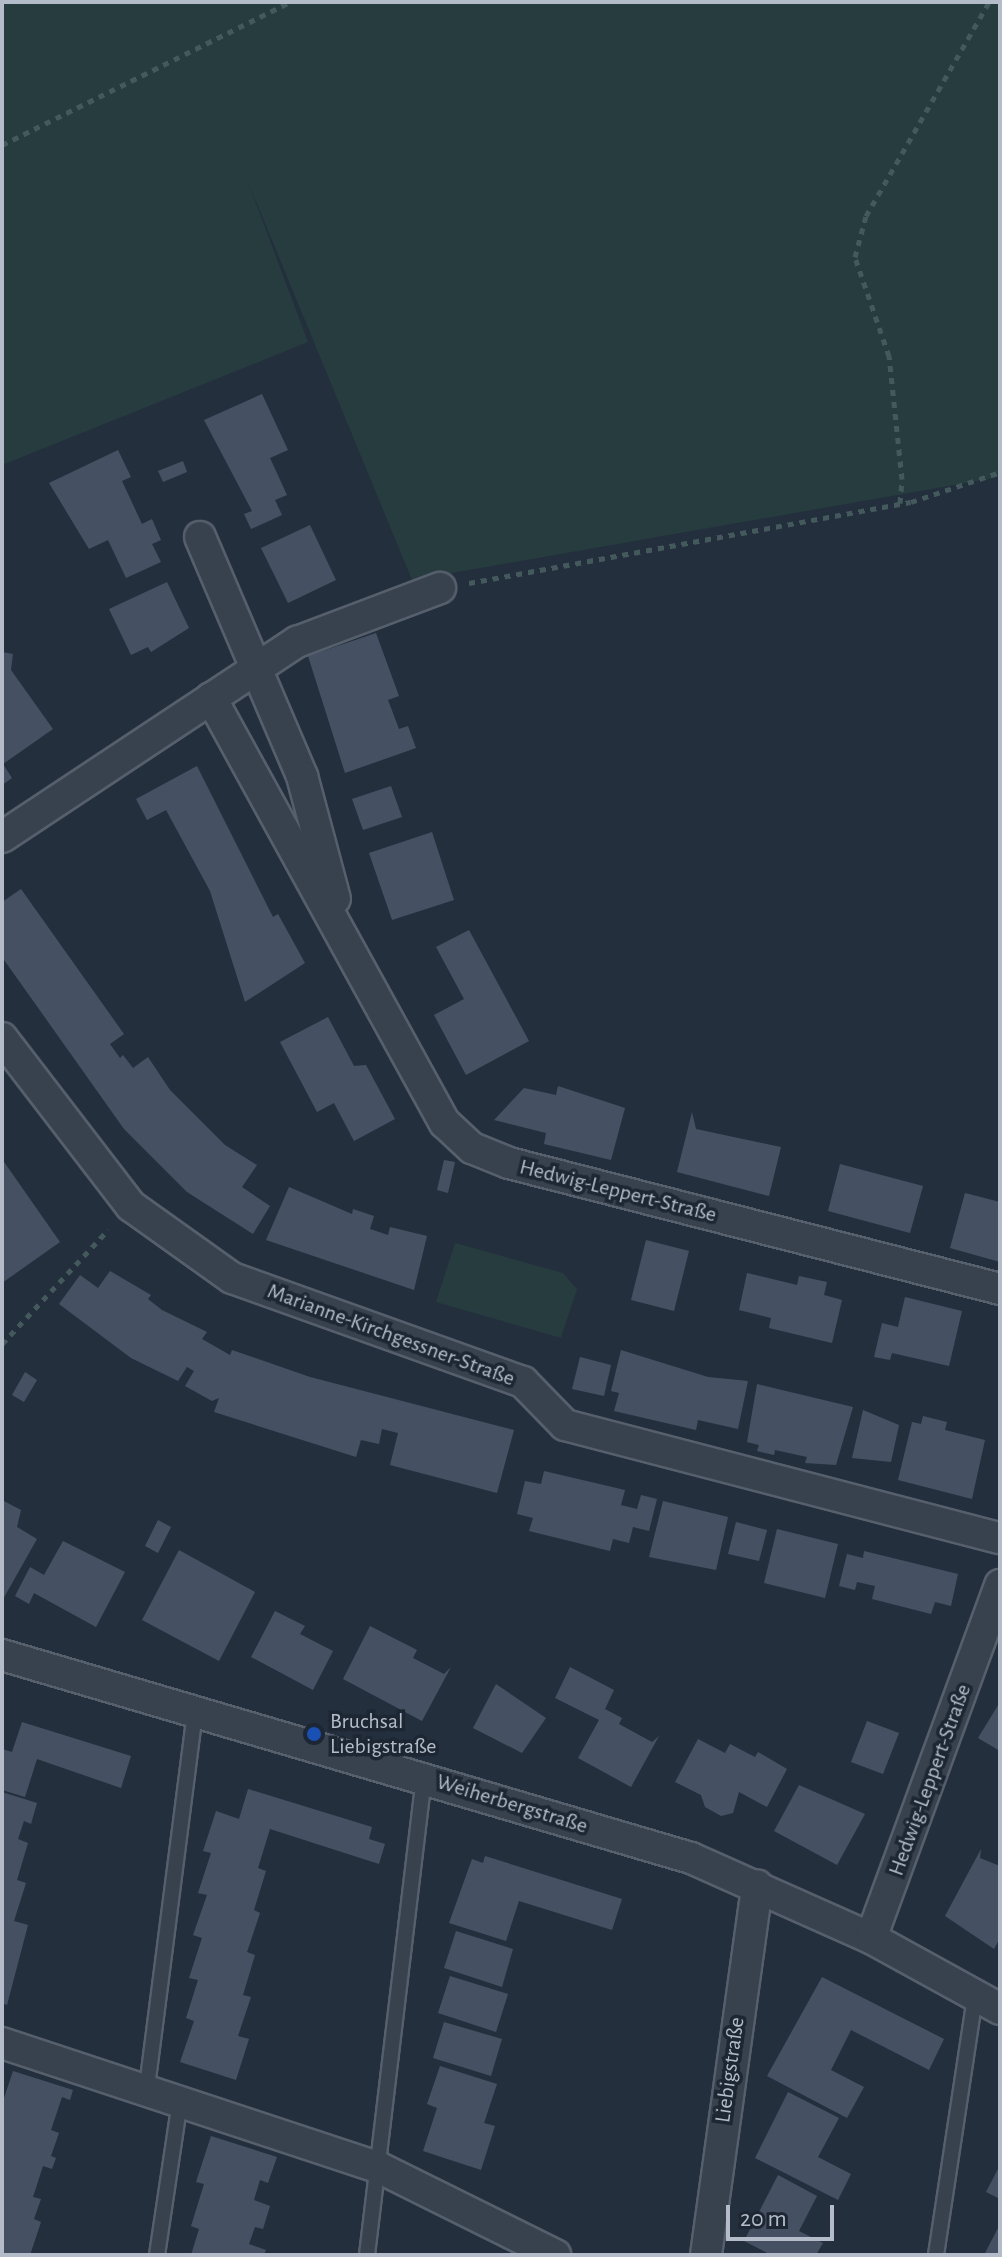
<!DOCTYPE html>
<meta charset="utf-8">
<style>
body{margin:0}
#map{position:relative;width:1002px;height:2257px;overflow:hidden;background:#242f3e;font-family:"Alegreya Sans",sans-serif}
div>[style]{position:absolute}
.green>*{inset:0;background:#263c3f}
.building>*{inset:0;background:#455162}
.path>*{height:5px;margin-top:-2.5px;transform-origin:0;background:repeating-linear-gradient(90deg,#44595c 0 6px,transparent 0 12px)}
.roads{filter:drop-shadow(2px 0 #565f6c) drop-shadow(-2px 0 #565f6c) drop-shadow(0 2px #565f6c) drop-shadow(0 -2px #565f6c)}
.service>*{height:14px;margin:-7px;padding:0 7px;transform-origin:7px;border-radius:7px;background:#38414e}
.minor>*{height:30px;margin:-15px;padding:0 15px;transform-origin:15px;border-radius:15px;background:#38414e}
.dots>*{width:22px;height:22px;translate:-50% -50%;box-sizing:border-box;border:4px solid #1d2633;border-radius:50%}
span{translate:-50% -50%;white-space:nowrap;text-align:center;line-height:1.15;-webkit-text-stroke:7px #1d2633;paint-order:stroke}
.street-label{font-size:22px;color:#b4bcc9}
.poi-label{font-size:22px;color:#b4bcc9}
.left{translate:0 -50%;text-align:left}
.frame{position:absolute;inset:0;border:4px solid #b4bcc9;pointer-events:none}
.scale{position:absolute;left:726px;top:2205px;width:108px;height:36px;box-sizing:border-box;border:4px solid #b4bcc9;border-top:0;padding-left:10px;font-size:24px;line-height:28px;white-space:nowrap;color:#b4bcc9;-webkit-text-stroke:6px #1d2633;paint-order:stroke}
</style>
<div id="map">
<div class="green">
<i style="clip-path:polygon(2px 2px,1000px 2px,1000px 477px,412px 580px,248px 182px,308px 342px,2px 465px)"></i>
<i style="clip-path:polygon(455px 1243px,563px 1273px,577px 1289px,561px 1338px,436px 1302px)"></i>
</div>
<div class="building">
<i style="clip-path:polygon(262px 394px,288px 450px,270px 458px,287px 495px,275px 500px,282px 515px,251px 529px,244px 514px,252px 511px,204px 420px)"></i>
<i style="clip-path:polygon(118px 450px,131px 477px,122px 481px,142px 524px,152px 519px,161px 540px,152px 544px,161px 562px,126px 578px,108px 540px,89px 549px,49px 483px)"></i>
<i style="clip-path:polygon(183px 461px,187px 472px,163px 482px,158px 471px)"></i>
<i style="clip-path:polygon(310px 525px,336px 580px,288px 603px,261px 548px)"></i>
<i style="clip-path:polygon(167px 582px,189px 628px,151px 652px,148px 647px,131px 655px,109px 609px)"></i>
<i style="clip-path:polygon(376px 633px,399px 696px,388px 700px,399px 729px,408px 726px,416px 748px,345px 773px,308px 656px)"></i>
<i style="clip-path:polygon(2px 652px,13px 654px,11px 670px,53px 729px,3px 764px,12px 778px,2px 785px)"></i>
<i style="clip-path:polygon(197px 766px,273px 917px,278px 914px,305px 963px,245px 1002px,210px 891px,166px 810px,147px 820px,136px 799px)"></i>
<i style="clip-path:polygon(391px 786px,402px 817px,363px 830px,352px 799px)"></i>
<i style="clip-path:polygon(432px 832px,454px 900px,392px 920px,369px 853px)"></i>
<i style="clip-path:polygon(21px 889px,124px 1034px,110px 1044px,120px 1058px,123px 1055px,133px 1068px,148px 1057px,170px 1090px,225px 1145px,257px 1165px,242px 1187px,270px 1206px,253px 1234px,187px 1192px,124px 1129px,2px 957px,2px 902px)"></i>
<i style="clip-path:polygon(469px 930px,529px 1041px,466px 1075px,434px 1015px,464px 999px,436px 947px)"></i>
<i style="clip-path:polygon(328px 1017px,354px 1066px,366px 1065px,395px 1119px,354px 1141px,334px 1103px,317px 1112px,280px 1042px)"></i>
<i style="clip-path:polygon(558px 1086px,625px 1108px,611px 1160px,544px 1144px,546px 1133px,494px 1120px,524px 1088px,556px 1095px)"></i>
<i style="clip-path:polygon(692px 1112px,696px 1129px,781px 1147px,769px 1196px,677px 1172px)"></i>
<i style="clip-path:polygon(2px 1159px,60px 1242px,2px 1283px)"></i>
<i style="clip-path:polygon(444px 1160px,455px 1162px,448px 1193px,437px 1190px)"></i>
<i style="clip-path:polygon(840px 1164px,923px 1186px,910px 1233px,828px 1211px)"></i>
<i style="clip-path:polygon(289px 1187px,352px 1214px,353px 1209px,374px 1216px,370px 1229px,388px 1235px,390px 1227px,427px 1236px,414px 1290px,266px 1240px)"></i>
<i style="clip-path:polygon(965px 1193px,1000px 1202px,1000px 1262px,950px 1248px)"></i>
<i style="clip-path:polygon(646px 1240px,689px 1251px,674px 1311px,631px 1300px)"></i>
<i style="clip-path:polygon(110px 1271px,151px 1295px,148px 1299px,162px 1310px,207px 1332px,202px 1339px,230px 1355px,232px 1350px,310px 1377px,514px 1430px,497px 1493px,390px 1465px,398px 1433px,382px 1429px,379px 1444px,361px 1440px,356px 1457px,214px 1412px,219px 1398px,212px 1401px,185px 1386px,194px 1371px,187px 1367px,178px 1381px,131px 1358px,59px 1304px,80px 1275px,98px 1288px)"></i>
<i style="clip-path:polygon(747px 1273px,797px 1285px,799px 1276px,827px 1282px,824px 1295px,842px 1300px,832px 1343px,769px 1328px,771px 1318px,739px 1310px)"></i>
<i style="clip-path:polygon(905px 1297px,962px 1311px,949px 1366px,892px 1353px,890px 1360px,874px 1357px,882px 1323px,898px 1327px)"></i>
<i style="clip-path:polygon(621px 1350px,708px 1377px,748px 1381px,738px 1429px,698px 1420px,696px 1430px,614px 1411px,619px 1393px,611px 1391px)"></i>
<i style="clip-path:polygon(580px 1357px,611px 1365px,604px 1396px,572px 1389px)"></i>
<i style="clip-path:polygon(25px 1372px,37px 1380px,24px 1402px,12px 1395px)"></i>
<i style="clip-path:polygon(757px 1384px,853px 1407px,836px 1465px,805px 1463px,807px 1457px,775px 1450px,774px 1455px,757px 1451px,759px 1445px,747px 1442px)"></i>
<i style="clip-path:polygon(863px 1410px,899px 1425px,891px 1462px,852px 1458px)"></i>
<i style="clip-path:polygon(923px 1416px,947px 1422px,945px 1430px,985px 1440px,972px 1499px,898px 1480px,912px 1422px,921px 1424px)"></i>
<i style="clip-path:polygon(544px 1471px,625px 1490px,621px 1505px,637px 1509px,641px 1495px,657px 1499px,649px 1531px,633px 1527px,629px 1543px,613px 1539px,610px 1551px,529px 1531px,533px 1518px,517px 1514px,525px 1481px,541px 1484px)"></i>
<i style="clip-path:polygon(2px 1500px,21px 1510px,17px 1527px,37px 1539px,2px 1601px)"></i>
<i style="clip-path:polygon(663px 1501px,728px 1517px,716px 1570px,649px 1557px)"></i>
<i style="clip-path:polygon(158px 1520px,171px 1527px,158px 1553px,145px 1546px)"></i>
<i style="clip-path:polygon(736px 1522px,767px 1530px,759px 1561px,728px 1554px)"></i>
<i style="clip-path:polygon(777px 1529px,838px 1544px,825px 1598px,764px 1583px)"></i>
<i style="clip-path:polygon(63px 1541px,125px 1572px,96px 1627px,34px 1593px,29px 1604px,15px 1596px,30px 1567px,44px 1575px)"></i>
<i style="clip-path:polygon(179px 1550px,255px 1592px,219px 1661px,142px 1620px)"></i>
<i style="clip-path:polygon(864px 1551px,958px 1574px,951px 1606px,935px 1602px,931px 1614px,872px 1599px,875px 1586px,857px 1582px,855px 1590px,839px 1586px,847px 1554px,863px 1558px)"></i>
<i style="clip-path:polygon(275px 1611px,305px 1626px,300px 1634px,333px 1651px,313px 1690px,251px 1657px)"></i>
<i style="clip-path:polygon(370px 1626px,417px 1650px,413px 1658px,444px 1674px,451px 1667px,422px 1721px,343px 1679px)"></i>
<i style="clip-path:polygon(570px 1667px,614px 1690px,605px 1709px,622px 1718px,619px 1724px,652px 1742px,659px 1736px,631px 1787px,578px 1758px,599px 1720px,555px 1698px)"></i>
<i style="clip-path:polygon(496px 1684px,546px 1718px,522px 1753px,473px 1728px)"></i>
<i style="clip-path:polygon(1000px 1702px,1000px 1751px,978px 1738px)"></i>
<i style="clip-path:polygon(867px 1721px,899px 1733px,883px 1774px,851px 1762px)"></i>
<i style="clip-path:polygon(22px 1722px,131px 1756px,121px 1788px,37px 1759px,25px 1797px,2px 1790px,2px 1749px,12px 1752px)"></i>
<i style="clip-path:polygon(698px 1739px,725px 1753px,730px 1744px,755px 1757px,758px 1752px,787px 1769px,767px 1807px,739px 1792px,733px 1813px,721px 1816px,705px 1807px,701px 1795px,675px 1782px)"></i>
<i style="clip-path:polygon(799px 1785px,865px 1814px,837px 1865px,774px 1831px)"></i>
<i style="clip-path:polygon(248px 1789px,372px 1827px,369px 1839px,385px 1844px,379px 1864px,270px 1829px,258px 1868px,266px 1871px,254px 1910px,260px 1913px,247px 1952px,255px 1955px,243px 1995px,251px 1997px,238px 2036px,249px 2039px,236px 2080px,180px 2062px,194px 2021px,186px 2018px,198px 1980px,189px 1978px,202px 1938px,193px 1935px,207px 1895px,198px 1893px,211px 1853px,203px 1851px,216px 1811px,239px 1819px)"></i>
<i style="clip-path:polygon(2px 1792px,37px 1803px,31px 1824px,24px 1821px,18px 1839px,28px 1843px,17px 1880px,26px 1883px,14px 1921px,28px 1925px,7px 2005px,2px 2003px)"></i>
<i style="clip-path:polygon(981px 1849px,980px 1858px,1000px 1866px,1000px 1938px,994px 1949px,945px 1916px)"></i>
<i style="clip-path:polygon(485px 1856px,622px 1899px,612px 1930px,519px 1901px,506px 1941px,449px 1923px,472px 1859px,483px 1863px)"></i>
<i style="clip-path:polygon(456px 1931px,513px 1949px,502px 1987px,444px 1968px)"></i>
<i style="clip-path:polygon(450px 1976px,508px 1994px,496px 2032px,438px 2013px)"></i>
<i style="clip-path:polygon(822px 1977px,944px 2039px,929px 2070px,851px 2030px,831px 2070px,864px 2087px,847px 2118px,767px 2076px)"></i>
<i style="clip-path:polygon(444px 2022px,502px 2039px,491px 2076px,433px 2058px)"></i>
<i style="clip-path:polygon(440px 2066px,497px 2084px,484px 2123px,495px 2126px,481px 2170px,423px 2151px,437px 2108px,427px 2104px)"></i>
<i style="clip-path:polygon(13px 2071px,73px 2090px,70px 2100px,62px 2097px,51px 2130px,59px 2133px,51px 2156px,56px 2158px,52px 2169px,43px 2166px,33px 2197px,41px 2199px,34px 2219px,41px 2222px,30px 2255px,2px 2255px,2px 2104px)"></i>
<i style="clip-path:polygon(788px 2092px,839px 2118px,818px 2157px,851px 2174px,838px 2200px,755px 2158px)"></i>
<i style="clip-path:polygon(211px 2136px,277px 2157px,268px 2183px,260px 2180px,254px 2200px,270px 2206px,263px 2229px,255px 2227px,249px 2244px,266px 2250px,264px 2255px,191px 2255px,199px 2229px,191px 2226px,204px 2184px,196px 2182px)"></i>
<i style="clip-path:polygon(1000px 2165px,1000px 2199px,986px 2192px)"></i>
<i style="clip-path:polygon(778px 2175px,817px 2196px,799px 2231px,823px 2243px,816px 2255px,771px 2255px,744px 2241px)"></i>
<i style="clip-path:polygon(1000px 2224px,1000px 2255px,984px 2255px)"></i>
</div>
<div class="path">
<i style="left:2px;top:145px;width:322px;rotate:-26.4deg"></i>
<i style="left:900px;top:503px;width:24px;rotate:-85deg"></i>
<i style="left:902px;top:479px;width:124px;rotate:-96deg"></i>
<i style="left:889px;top:356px;width:105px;rotate:-109deg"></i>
<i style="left:855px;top:257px;width:42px;rotate:-75deg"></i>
<i style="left:866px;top:216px;width:247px;rotate:-60.1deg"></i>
<i style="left:469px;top:583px;width:449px;rotate:-10.4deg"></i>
<i style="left:911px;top:502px;width:94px;rotate:-18.6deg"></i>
<i style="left:2px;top:1344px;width:156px;rotate:-47.1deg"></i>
</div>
<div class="roads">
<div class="service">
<i style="left:147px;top:2087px;width:376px;rotate:-82.7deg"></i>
<i style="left:157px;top:2255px;width:156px;rotate:-81.5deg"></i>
<i style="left:367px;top:2255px;width:480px;rotate:-83.2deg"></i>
<i style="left:936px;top:2255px;width:262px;rotate:-81.4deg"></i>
</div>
<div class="minor">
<i style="left:200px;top:537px;width:260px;rotate:66.9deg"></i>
<i style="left:302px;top:776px;width:127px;rotate:75deg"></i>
<i style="left:211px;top:698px;width:485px;rotate:61.2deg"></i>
<i style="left:445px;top:1123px;width:37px;rotate:43deg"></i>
<i style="left:472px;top:1148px;width:40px;rotate:22deg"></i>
<i style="left:509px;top:1163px;width:507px;rotate:14.39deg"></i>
<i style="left:2px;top:837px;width:354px;rotate:-33.5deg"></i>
<i style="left:297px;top:642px;width:153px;rotate:-20.7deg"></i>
<i style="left:2px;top:1038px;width:212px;rotate:52.5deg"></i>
<i style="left:131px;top:1206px;width:124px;rotate:35.5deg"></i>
<i style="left:232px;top:1278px;width:309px;rotate:19.7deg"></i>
<i style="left:523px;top:1382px;width:60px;rotate:45.7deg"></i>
<i style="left:565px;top:1425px;width:449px;rotate:14.6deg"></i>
<i style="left:2px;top:1655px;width:718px;rotate:16.42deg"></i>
<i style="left:691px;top:1858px;width:197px;rotate:24deg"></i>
<i style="left:871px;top:1938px;width:147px;rotate:28.8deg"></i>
<i style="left:871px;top:1938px;width:376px;rotate:-69.9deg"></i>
<i style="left:2px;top:2043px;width:396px;rotate:18.3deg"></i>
<i style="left:378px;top:2167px;width:198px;rotate:26.4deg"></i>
<i style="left:706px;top:2255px;width:373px;rotate:-82.1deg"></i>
</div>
</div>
<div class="dots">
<i style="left:314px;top:1734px;background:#1a4fb4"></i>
</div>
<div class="street-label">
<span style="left:618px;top:1191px;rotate:14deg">Hedwig-Leppert-Straße</span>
<span style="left:391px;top:1335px;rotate:20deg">Marianne-Kirchgessner-Straße</span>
<span style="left:930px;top:1780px;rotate:-70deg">Hedwig-Leppert-Straße</span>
<span style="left:512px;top:1804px;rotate:17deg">Weiherbergstraße</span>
<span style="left:730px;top:2070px;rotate:-82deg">Liebigstraße</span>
</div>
<div class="poi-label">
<span class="left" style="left:330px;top:1734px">Bruchsal<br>Liebigstraße</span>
</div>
<div class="frame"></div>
<div class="scale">20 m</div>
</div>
